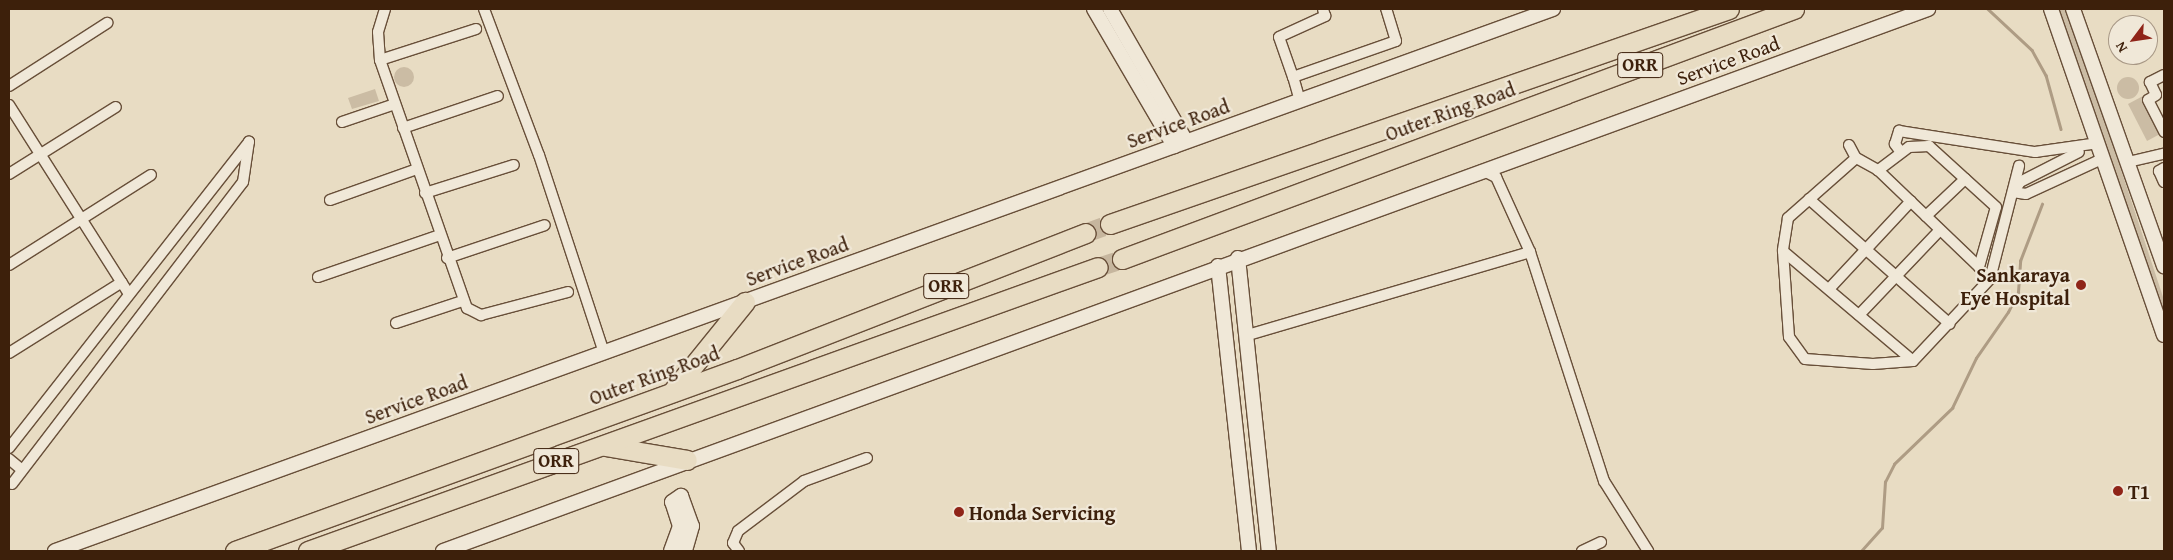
<!DOCTYPE html>
<style>
body{margin:0}
#map{position:relative;width:2173px;height:560px;overflow:hidden;background:#e8dcc3;font-family:"Gentium Book Plus",serif}
div>[style]{position:absolute}
.green>*{inset:0;background:#cbbca4}
.round{border-radius:50%}
.stream>*{height:2.5px;margin:-1.25px;padding:0 1.25px;transform-origin:1.25px;border-radius:1.25px;background:#ae9c84}
.highway-tunnel>*{height:19px;margin-top:-9.5px;transform-origin:0;background:repeating-linear-gradient(90deg,#c6b69e 0 19px,transparent 0 28px)}
.roads{filter:drop-shadow(1px 0 #684f39) drop-shadow(-1px 0 #684f39) drop-shadow(0 1px #684f39) drop-shadow(0 -1px #684f39)}
.street>*{height:10px;margin:-5px;padding:0 5px;transform-origin:5px;border-radius:5px;background:#f0e8d8}
.secondary>*{height:14px;margin:-7px;padding:0 7px;transform-origin:7px;border-radius:7px;background:#f0e8d8}
.highway>*{height:19px;margin:-9.5px;padding:0 9.5px;transform-origin:9.5px;border-radius:9.5px;background:#e8dcc3}
.dots>*{width:14px;height:14px;translate:-50% -50%;box-sizing:border-box;border:2px solid #f0e8d8;border-radius:50%}
span{translate:-50% -50%;white-space:nowrap;text-align:center;line-height:1.15;-webkit-text-stroke:4.5px #f0e8d8;paint-order:stroke}
.shield-label span{padding:1px 4px;background:#f0e8d8;border:1px solid;border-radius:4px;-webkit-text-stroke-width:0}
.shield-label{font-size:19px;color:#3d200b;font-weight:700}
.street-label{font-size:20px;color:#3d200b}
.poi-label{font-size:20px;color:#3d200b;font-weight:700}
.right{translate:-100% -50%;text-align:right}
.left{translate:0 -50%;text-align:left}
.frame{position:absolute;inset:0;border:10px solid #3d200b;pointer-events:none}
.north{position:absolute;left:2108px;top:15px;width:50px;height:50px;box-sizing:border-box;background:#f0e8d8;border:1px solid #a89886;border-radius:50%;rotate:239deg;font-size:14px;font-weight:700;line-height:20px;text-align:center;color:#3d200b}
.north::after{content:'';display:block;margin:auto;width:18px;height:22px;background:#8f2418;clip-path:polygon(50% 0,100% 100%,50% 72%,0 100%)}
</style>
<div id="map">
<div class="green">
<i style="clip-path:polygon(2058px 9px,2068px 9px,2164px 300px,2164px 327px)"></i>
<i class="round" style="left:394px;top:67px;width:20px;height:20px"></i>
<i class="round" style="left:2117px;top:77px;width:22px;height:22px"></i>
<i style="clip-path:polygon(375px 89px,379px 101px,352px 109px,348px 98px)"></i>
<i style="clip-path:polygon(2143px 96px,2162px 133px,2147px 141px,2128px 104px)"></i>
</div>
<div class="stream">
<i style="left:1988px;top:9px;width:60px;rotate:43deg"></i>
<i style="left:2032px;top:50px;width:29px;rotate:61deg"></i>
<i style="left:2046px;top:75px;width:56px;rotate:74.5deg"></i>
<i style="left:1861px;top:551px;width:31px;rotate:-48deg"></i>
<i style="left:1882px;top:528px;width:46px;rotate:-86.3deg"></i>
<i style="left:1885px;top:482px;width:20px;rotate:-63deg"></i>
<i style="left:1894px;top:464px;width:81px;rotate:-44deg"></i>
<i style="left:1952px;top:408px;width:55px;rotate:-64.4deg"></i>
<i style="left:1976px;top:358px;width:56px;rotate:-55.2deg"></i>
<i style="left:2008px;top:312px;width:22px;rotate:-63deg"></i>
<i style="left:2018px;top:292px;width:31px;rotate:-86deg"></i>
<i style="left:2020px;top:261px;width:61px;rotate:-68.9deg"></i>
</div>
<div class="highway-tunnel">
<i style="left:1085px;top:233px;width:27px;rotate:-20deg"></i>
<i style="left:1098px;top:267px;width:25px;rotate:-18deg"></i>
</div>
<div class="roads">
<div class="street">
<i style="left:385px;top:9px;width:24px;rotate:107deg"></i>
<i style="left:378px;top:32px;width:28px;rotate:86deg"></i>
<i style="left:380px;top:60px;width:263px;rotate:70.7deg"></i>
<i style="left:467px;top:308px;width:16px;rotate:27deg"></i>
<i style="left:481px;top:315px;width:90px;rotate:-14.8deg"></i>
<i style="left:484px;top:9px;width:156px;rotate:69.4deg"></i>
<i style="left:539px;top:155px;width:208px;rotate:71.8deg"></i>
<i style="left:380px;top:60px;width:101px;rotate:-17.9deg"></i>
<i style="left:2164px;top:75px;width:16px;rotate:153deg"></i>
<i style="left:2150px;top:82px;width:14px;rotate:65deg"></i>
<i style="left:2156px;top:95px;width:9px;rotate:148deg"></i>
<i style="left:2148px;top:100px;width:36px;rotate:63deg"></i>
<i style="left:1293px;top:77px;width:42px;rotate:-109.3deg"></i>
<i style="left:1279px;top:37px;width:51px;rotate:-24.5deg"></i>
<i style="left:1325px;top:16px;width:7px;rotate:-106deg"></i>
<i style="left:9px;top:86px;width:117px;rotate:-32.7deg"></i>
<i style="left:1300px;top:101px;width:25px;rotate:-106deg"></i>
<i style="left:1293px;top:77px;width:109px;rotate:-19.3deg"></i>
<i style="left:1396px;top:41px;width:34px;rotate:-107deg"></i>
<i style="left:9px;top:105px;width:224px;rotate:57.6deg"></i>
<i style="left:342px;top:122px;width:56px;rotate:-18.8deg"></i>
<i style="left:403px;top:128px;width:100px;rotate:-18.6deg"></i>
<i style="left:1849px;top:145px;width:15px;rotate:62deg"></i>
<i style="left:1900px;top:151px;width:9px;rotate:-126deg"></i>
<i style="left:1895px;top:144px;width:14px;rotate:-73deg"></i>
<i style="left:1899px;top:131px;width:138px;rotate:8.8deg"></i>
<i style="left:2035px;top:152px;width:64px;rotate:-8.1deg"></i>
<i style="left:2128px;top:162px;width:37px;rotate:-13deg"></i>
<i style="left:2164px;top:168px;width:6px;rotate:149deg"></i>
<i style="left:2159px;top:171px;width:12px;rotate:66deg"></i>
<i style="left:1482px;top:170px;width:16px;rotate:27deg"></i>
<i style="left:1496px;top:177px;width:82px;rotate:65.6deg"></i>
<i style="left:1530px;top:252px;width:241px;rotate:72.1deg"></i>
<i style="left:1604px;top:481px;width:83px;rotate:57.8deg"></i>
<i style="left:1878px;top:170px;width:140px;rotate:43.8deg"></i>
<i style="left:1979px;top:267px;width:62px;rotate:-74.2deg"></i>
<i style="left:1996px;top:207px;width:91px;rotate:-137.7deg"></i>
<i style="left:1929px;top:146px;width:20px;rotate:177deg"></i>
<i style="left:1909px;top:147px;width:39px;rotate:143deg"></i>
<i style="left:1878px;top:170px;width:25px;rotate:-151deg"></i>
<i style="left:1856px;top:158px;width:91px;rotate:138.6deg"></i>
<i style="left:1788px;top:218px;width:33px;rotate:99deg"></i>
<i style="left:1783px;top:251px;width:86px;rotate:86deg"></i>
<i style="left:1789px;top:337px;width:27px;rotate:54deg"></i>
<i style="left:1805px;top:359px;width:68px;rotate:4.2deg"></i>
<i style="left:1873px;top:364px;width:40px;rotate:-4.3deg"></i>
<i style="left:1913px;top:361px;width:112px;rotate:-46.8deg"></i>
<i style="left:1990px;top:279px;width:117px;rotate:-75.6deg"></i>
<i style="left:9px;top:174px;width:126px;rotate:-32.1deg"></i>
<i style="left:2015px;top:190px;width:9px;rotate:-58deg"></i>
<i style="left:2020px;top:182px;width:66px;rotate:-27deg"></i>
<i style="left:2013px;top:192px;width:13px;rotate:9deg"></i>
<i style="left:2026px;top:194px;width:86px;rotate:-24.8deg"></i>
<i style="left:425px;top:193px;width:93px;rotate:-17.5deg"></i>
<i style="left:1809px;top:199px;width:188px;rotate:41.6deg"></i>
<i style="left:330px;top:200px;width:92px;rotate:-19.6deg"></i>
<i style="left:1926px;top:216px;width:54px;rotate:-43.5deg"></i>
<i style="left:1783px;top:251px;width:170px;rotate:40.2deg"></i>
<i style="left:447px;top:258px;width:103px;rotate:-18.6deg"></i>
<i style="left:9px;top:265px;width:168px;rotate:-32.4deg"></i>
<i style="left:318px;top:277px;width:129px;rotate:-19deg"></i>
<i style="left:1829px;top:289px;width:120px;rotate:-47deg"></i>
<i style="left:1859px;top:315px;width:117px;rotate:-46.4deg"></i>
<i style="left:396px;top:323px;width:70px;rotate:-18.4deg"></i>
<i style="left:1248px;top:335px;width:294px;rotate:-16.4deg"></i>
<i style="left:9px;top:353px;width:133px;rotate:-32.1deg"></i>
<i style="left:9px;top:448px;width:389px;rotate:-51.9deg"></i>
<i style="left:9px;top:459px;width:17px;rotate:40deg"></i>
<i style="left:12px;top:484px;width:380px;rotate:-52.6deg"></i>
<i style="left:243px;top:182px;width:41px;rotate:-81.7deg"></i>
<i style="left:739px;top:551px;width:10px;rotate:-127deg"></i>
<i style="left:733px;top:543px;width:13px;rotate:-67deg"></i>
<i style="left:738px;top:531px;width:83px;rotate:-37.1deg"></i>
<i style="left:804px;top:481px;width:67px;rotate:-20.1deg"></i>
<i style="left:1582px;top:551px;width:21px;rotate:-25deg"></i>
</div>
<div class="secondary">
<i style="left:1094px;top:9px;width:159px;rotate:59.7deg"></i>
<i style="left:1110px;top:9px;width:152px;rotate:60.1deg"></i>
<i style="left:2051px;top:9px;width:345px;rotate:70.9deg"></i>
<i style="left:2073px;top:9px;width:273px;rotate:70.5deg"></i>
<i style="left:1238px;top:258px;width:295px;rotate:84deg"></i>
<i style="left:1218px;top:266px;width:287px;rotate:83.8deg"></i>
<i style="left:55px;top:551px;width:1593px;rotate:-19.89deg"></i>
<i style="left:443px;top:551px;width:1581px;rotate:-20.05deg"></i>
<i style="left:671px;top:551px;width:27px;rotate:-70deg"></i>
<i style="left:680px;top:526px;width:25px;rotate:-108deg"></i>
<i style="left:672px;top:502px;width:11px;rotate:-34deg"></i>
<i style="left:681px;top:496px;width:32px;rotate:70deg"></i>
<i style="left:692px;top:526px;width:26px;rotate:106deg"></i>
</div>
<div class="highway">
<i style="left:1110px;top:224px;width:655px;rotate:-19.15deg"></i>
<i style="left:1122px;top:259px;width:717px;rotate:-20.41deg"></i>
<i style="left:672px;top:392px;width:116px;rotate:-51deg"></i>
<i style="left:605px;top:446px;width:83px;rotate:9.7deg"></i>
<i style="left:235px;top:551px;width:534px;rotate:-19.93deg"></i>
<i style="left:737px;top:369px;width:374px;rotate:-21.3deg"></i>
<i style="left:308px;top:551px;width:839px;rotate:-19.77deg"></i>
</div>
</div>
<div class="dots">
<i style="left:2081px;top:285px;background:#8f2418"></i>
<i style="left:2118px;top:491px;background:#8f2418"></i>
<i style="left:959px;top:512px;background:#8f2418"></i>
</div>
<div class="shield-label">
<span style="left:1640px;top:65px">ORR</span>
<span style="left:946px;top:286px">ORR</span>
<span style="left:556px;top:461px">ORR</span>
</div>
<div class="street-label">
<span style="left:1728px;top:60px;rotate:-20deg">Service Road</span>
<span style="left:1450px;top:111px;rotate:-20deg">Outer Ring Road</span>
<span style="left:1178px;top:123px;rotate:-20deg">Service Road</span>
<span style="left:797px;top:261px;rotate:-20deg">Service Road</span>
<span style="left:654px;top:375px;rotate:-20deg">Outer Ring Road</span>
<span style="left:416px;top:399px;rotate:-20deg">Service Road</span>
</div>
<div class="poi-label">
<span class="right" style="left:2070px;top:286px">Sankaraya<br>Eye Hospital</span>
<span class="left" style="left:2128px;top:491px">T1</span>
<span class="left" style="left:969px;top:512px">Honda Servicing</span>
</div>
<div class="frame"></div>
<div class="north">N</div>
</div>
